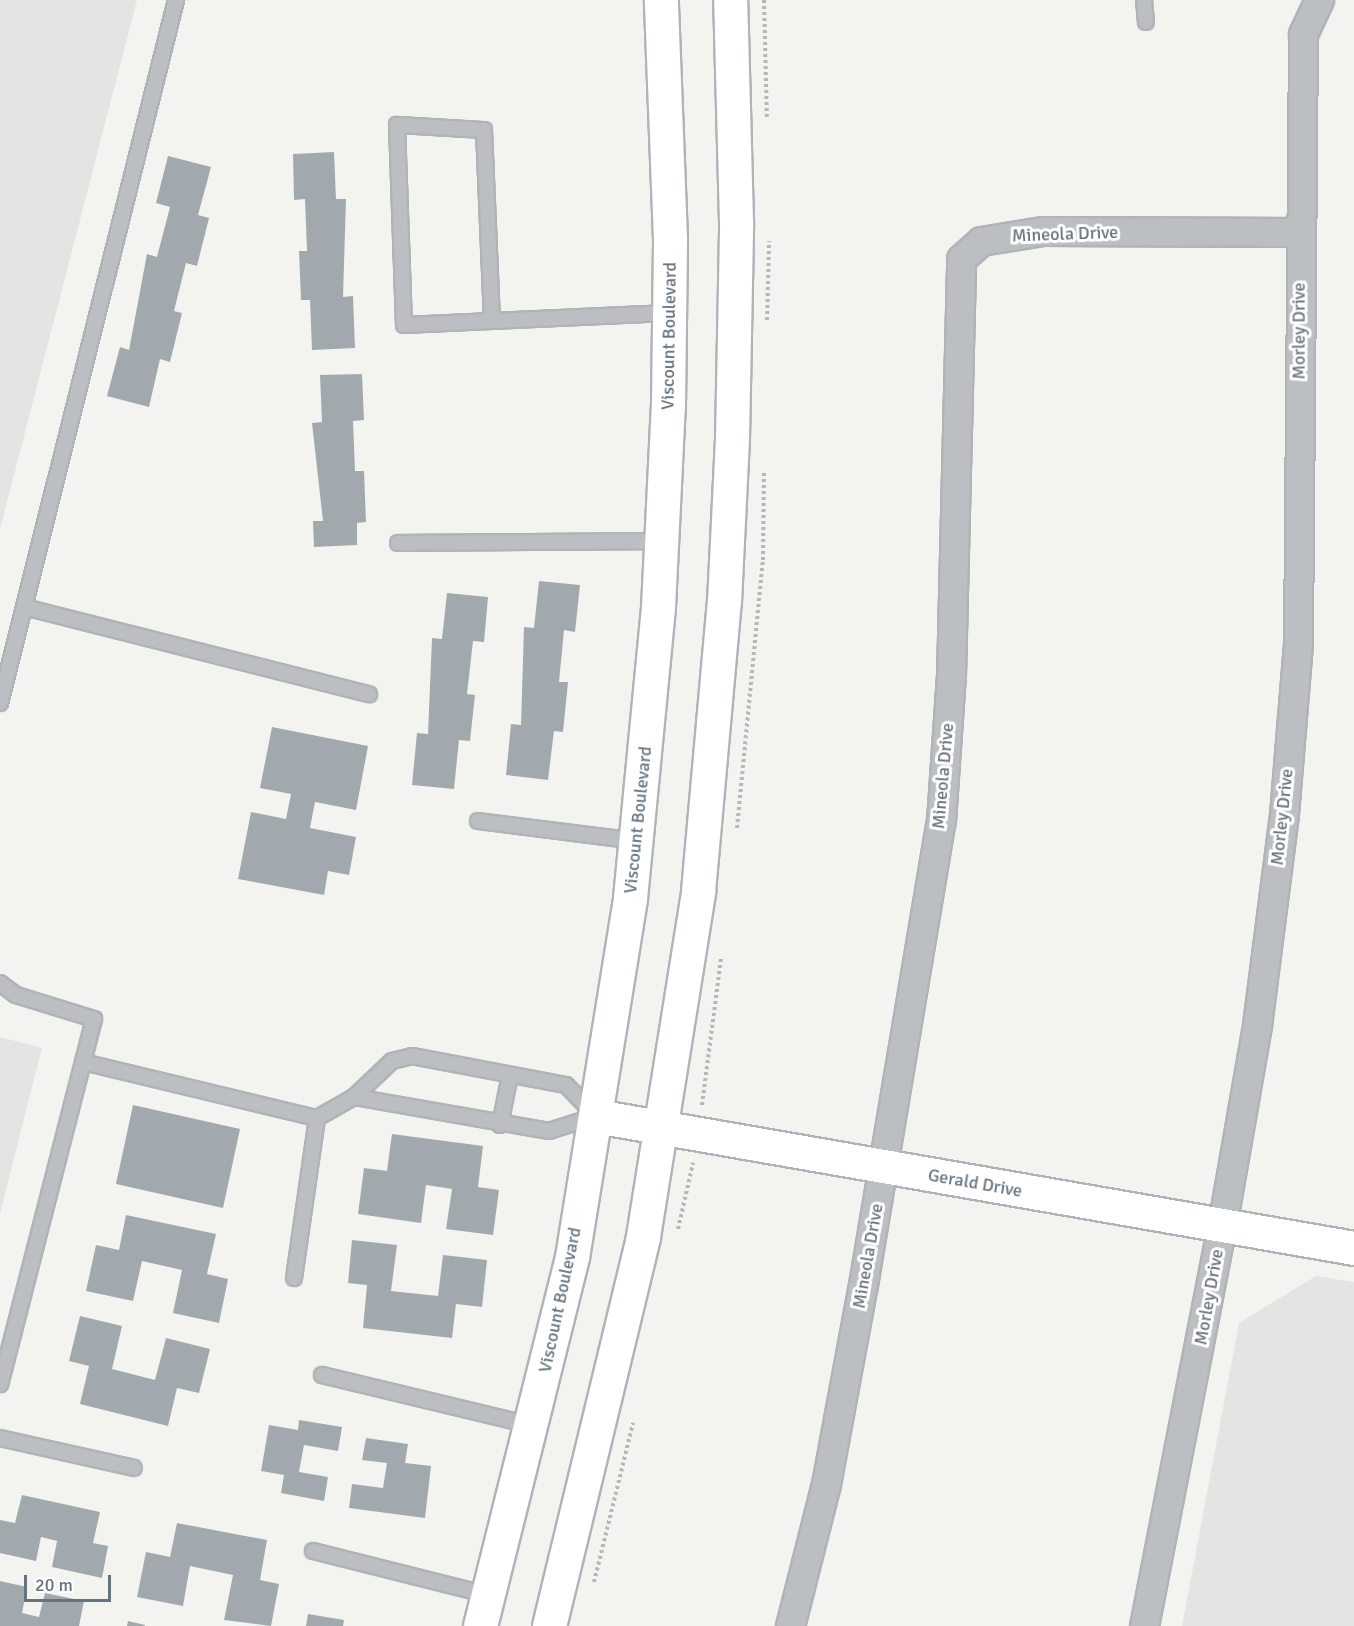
<!DOCTYPE html>
<style>
body{margin:0}
#map{position:relative;width:1354px;height:1626px;overflow:hidden;background:#f3f4f0;font-family:Signika,sans-serif}
div>[style]{position:absolute}
.built>*{inset:0;background:#e4e5e3}
.building>*{inset:0;background:#a2a9ae}
.path>*{height:4px;margin-top:-2px;transform-origin:0;background:repeating-linear-gradient(90deg,#b5b8ba 0 3px,transparent 0 6px)}
.roads{filter:drop-shadow(2px 0 #b0b4b8) drop-shadow(-2px 0 #b0b4b8) drop-shadow(0 2px #b0b4b8) drop-shadow(0 -2px #b0b4b8)}
.lane>*{height:14px;margin:-7px;padding:0 7px;transform-origin:7px;border-radius:7px;background:#bbbfc2}
.street>*{height:27px;margin:-13.5px;padding:0 13.5px;transform-origin:13.5px;border-radius:13.5px;background:#bbbfc2}
.secondary>*{height:33px;margin:-16.5px;padding:0 16.5px;transform-origin:16.5px;border-radius:16.5px;background:#fff}
span{translate:-50% -50%;white-space:nowrap;text-align:center;line-height:1.15;-webkit-text-stroke:6px #fff;paint-order:stroke}
.street-label{font-size:18px;color:#66737e}
.scale{position:absolute;left:24px;top:1575px;width:87px;height:27px;box-sizing:border-box;border:3px solid #66737e;border-top:0;padding-left:8px;font-size:18px;line-height:21px;white-space:nowrap;color:#66737e;-webkit-text-stroke:4px #fff;paint-order:stroke}
</style>
<div id="map">
<div class="built">
<i style="clip-path:polygon(0 0,137px 0,0 529px)"></i>
<i style="clip-path:polygon(0 1037px,42px 1048px,0 1214px)"></i>
<i style="clip-path:polygon(1316px 1276px,1354px 1282px,1354px 1626px,1182px 1626px,1239px 1323px)"></i>
</div>
<div class="building">
<i style="clip-path:polygon(334px 152px,336px 199px,346px 199px,343px 297px,353px 296px,355px 348px,312px 350px,310px 300px,301px 300px,299px 251px,307px 251px,305px 199px,294px 200px,293px 154px)"></i>
<i style="clip-path:polygon(168px 156px,211px 167px,198px 215px,209px 218px,197px 266px,186px 263px,174px 311px,182px 313px,170px 362px,160px 359px,149px 407px,107px 396px,120px 347px,129px 350px,147px 254px,157px 257px,170px 207px,156px 203px)"></i>
<i style="clip-path:polygon(362px 374px,364px 420px,353px 421px,355px 471px,364px 471px,366px 522px,357px 523px,357px 545px,314px 547px,313px 521px,323px 521px,312px 423px,322px 422px,320px 375px)"></i>
<i style="clip-path:polygon(539px 581px,580px 585px,575px 632px,564px 630px,559px 682px,568px 682px,563px 732px,554px 731px,548px 780px,506px 775px,511px 724px,521px 725px,524px 627px,534px 628px)"></i>
<i style="clip-path:polygon(447px 593px,488px 597px,484px 642px,473px 641px,467px 694px,475px 695px,470px 741px,459px 740px,454px 789px,412px 785px,417px 733px,428px 734px,432px 638px,442px 639px)"></i>
<i style="clip-path:polygon(272px 727px,368px 746px,356px 810px,315px 802px,310px 828px,356px 837px,349px 875px,328px 871px,324px 895px,238px 879px,251px 812px,286px 819px,291px 794px,260px 788px)"></i>
<i style="clip-path:polygon(133px 1105px,240px 1129px,223px 1208px,116px 1184px)"></i>
<i style="clip-path:polygon(392px 1134px,483px 1146px,478px 1187px,499px 1190px,493px 1235px,446px 1229px,452px 1189px,426px 1185px,421px 1223px,358px 1214px,364px 1168px,387px 1171px)"></i>
<i style="clip-path:polygon(126px 1215px,216px 1234px,207px 1274px,228px 1279px,219px 1323px,173px 1313px,182px 1270px,142px 1261px,133px 1301px,86px 1291px,96px 1245px,119px 1250px)"></i>
<i style="clip-path:polygon(352px 1240px,397px 1245px,391px 1291px,438px 1296px,443px 1255px,487px 1260px,482px 1307px,456px 1304px,452px 1338px,363px 1328px,367px 1285px,348px 1283px)"></i>
<i style="clip-path:polygon(80px 1316px,122px 1326px,112px 1369px,155px 1380px,166px 1338px,210px 1349px,199px 1393px,177px 1388px,168px 1426px,80px 1404px,89px 1366px,69px 1361px)"></i>
<i style="clip-path:polygon(299px 1420px,342px 1427px,338px 1451px,304px 1445px,299px 1472px,328px 1477px,324px 1501px,281px 1493px,284px 1475px,261px 1471px,269px 1425px,298px 1430px)"></i>
<i style="clip-path:polygon(366px 1438px,408px 1444px,405px 1463px,431px 1466px,425px 1518px,349px 1508px,352px 1484px,383px 1488px,387px 1463px,362px 1460px)"></i>
<i style="clip-path:polygon(22px 1495px,100px 1512px,93px 1543px,108px 1546px,102px 1578px,52px 1567px,57px 1541px,41px 1537px,36px 1561px,0 1553px,0 1520px,15px 1523px)"></i>
<i style="clip-path:polygon(177px 1523px,267px 1540px,260px 1580px,279px 1584px,271px 1626px,224px 1620px,233px 1575px,190px 1566px,183px 1606px,137px 1597px,146px 1552px,170px 1557px)"></i>
<i style="clip-path:polygon(0 1581px,27px 1587px,22px 1613px,39px 1617px,45px 1593px,84px 1601px,79px 1626px,0 1626px)"></i>
<i style="clip-path:polygon(308px 1614px,344px 1620px,343px 1626px,306px 1626px)"></i>
<i style="clip-path:polygon(128px 1621px,145px 1625px,145px 1626px,127px 1626px)"></i>
</div>
<div class="path">
<i style="left:764px;top:0;width:119px;rotate:88.6deg"></i>
<i style="left:767px;top:320px;width:79px;rotate:-88.5deg"></i>
<i style="left:737px;top:828px;width:269px;rotate:-84.5deg"></i>
<i style="left:763px;top:560px;width:89px;rotate:-89.4deg"></i>
<i style="left:702px;top:1105px;width:148px;rotate:-82.6deg"></i>
<i style="left:678px;top:1229px;width:68px;rotate:-77.2deg"></i>
<i style="left:594px;top:1582px;width:164px;rotate:-76.2deg"></i>
</div>
<div class="roads">
<div class="lane">
<i style="left:1144px;top:0;width:22px;rotate:85deg"></i>
<i style="left:492px;top:321px;width:191px;rotate:-92.4deg"></i>
<i style="left:484px;top:130px;width:87px;rotate:-176.7deg"></i>
<i style="left:397px;top:125px;width:200px;rotate:88deg"></i>
<i style="left:404px;top:325px;width:88px;rotate:-2.6deg"></i>
<i style="left:492px;top:321px;width:177px;rotate:-2.6deg"></i>
<i style="left:398px;top:543px;width:263px;rotate:-0.4deg"></i>
<i style="left:24px;top:607px;width:356px;rotate:14.2deg"></i>
<i style="left:0;top:703px;width:725px;rotate:-75.94deg"></i>
<i style="left:478px;top:821px;width:159px;rotate:7.2deg"></i>
<i style="left:0;top:983px;width:20px;rotate:37deg"></i>
<i style="left:16px;top:995px;width:82px;rotate:17.1deg"></i>
<i style="left:94px;top:1019px;width:377px;rotate:104.4deg"></i>
<i style="left:83px;top:1062px;width:241px;rotate:13.5deg"></i>
<i style="left:317px;top:1118px;width:43px;rotate:-29.6deg"></i>
<i style="left:354px;top:1097px;width:52px;rotate:-43.5deg"></i>
<i style="left:392px;top:1061px;width:21px;rotate:-14deg"></i>
<i style="left:412px;top:1056px;width:157px;rotate:10.7deg"></i>
<i style="left:566px;top:1085px;width:43px;rotate:45.9deg"></i>
<i style="left:596px;top:1116px;width:49px;rotate:162.3deg"></i>
<i style="left:549px;top:1131px;width:198px;rotate:-170.1deg"></i>
<i style="left:500px;top:1125px;width:51px;rotate:-78.7deg"></i>
<i style="left:294px;top:1278px;width:162px;rotate:-81.8deg"></i>
<i style="left:322px;top:1375px;width:214px;rotate:13.5deg"></i>
<i style="left:0;top:1438px;width:137px;rotate:12.6deg"></i>
<i style="left:313px;top:1551px;width:180px;rotate:14.1deg"></i>
</div>
<div class="street">
<i style="left:790px;top:1626px;width:146px;rotate:-75.8deg"></i>
<i style="left:826px;top:1484px;width:202px;rotate:-79.5deg"></i>
<i style="left:863px;top:1285px;width:471px;rotate:-80.5deg"></i>
<i style="left:941px;top:821px;width:145px;rotate:-86.1deg"></i>
<i style="left:951px;top:676px;width:417px;rotate:-88.6deg"></i>
<i style="left:961px;top:259px;width:27px;rotate:-42deg"></i>
<i style="left:981px;top:241px;width:63px;rotate:-9.2deg"></i>
<i style="left:1043px;top:231px;width:256px;rotate:0.2deg"></i>
<i style="left:1144px;top:1626px;width:408px;rotate:-79deg"></i>
<i style="left:1222px;top:1226px;width:204px;rotate:-80.1deg"></i>
<i style="left:1257px;top:1025px;width:213px;rotate:-82.7deg"></i>
<i style="left:1284px;top:814px;width:171px;rotate:-85.3deg"></i>
<i style="left:1298px;top:644px;width:610px;rotate:-89.53deg"></i>
<i style="left:1303px;top:34px;width:38px;rotate:-65deg"></i>
</div>
<div class="secondary">
<i style="left:596px;top:1116px;width:769px;rotate:9.88deg"></i>
<i style="left:480px;top:1626px;width:380px;rotate:-76deg"></i>
<i style="left:572px;top:1257px;width:364px;rotate:-80.8deg"></i>
<i style="left:630px;top:898px;width:292px;rotate:-84.5deg"></i>
<i style="left:658px;top:607px;width:202px;rotate:-87.2deg"></i>
<i style="left:668px;top:405px;width:166px;rotate:-89.3deg"></i>
<i style="left:670px;top:239px;width:239px;rotate:-92.2deg"></i>
<i style="left:549px;top:1626px;width:401px;rotate:-76.4deg"></i>
<i style="left:643px;top:1236px;width:349px;rotate:-80.9deg"></i>
<i style="left:698px;top:891px;width:290px;rotate:-84.9deg"></i>
<i style="left:724px;top:602px;width:163px;rotate:-87.2deg"></i>
<i style="left:732px;top:439px;width:217px;rotate:-88.9deg"></i>
<i style="left:736px;top:222px;width:222px;rotate:-91.5deg"></i>
</div>
</div>
<div class="street-label">
<span style="left:1065px;top:234px;rotate:-2deg">Mineola Drive</span>
<span style="left:1299px;top:331px;rotate:-90deg">Morley Drive</span>
<span style="left:669px;top:336px;rotate:-89deg">Viscount Boulevard</span>
<span style="left:943px;top:776px;rotate:-85deg">Mineola Drive</span>
<span style="left:1282px;top:817px;rotate:-84deg">Morley Drive</span>
<span style="left:638px;top:820px;rotate:-84deg">Viscount Boulevard</span>
<span style="left:975px;top:1183px;rotate:10deg">Gerald Drive</span>
<span style="left:868px;top:1256px;rotate:-80deg">Mineola Drive</span>
<span style="left:1209px;top:1297px;rotate:-80deg">Morley Drive</span>
<span style="left:560px;top:1300px;rotate:-78deg">Viscount Boulevard</span>
</div>
<div class="scale">20 m</div>
</div>
